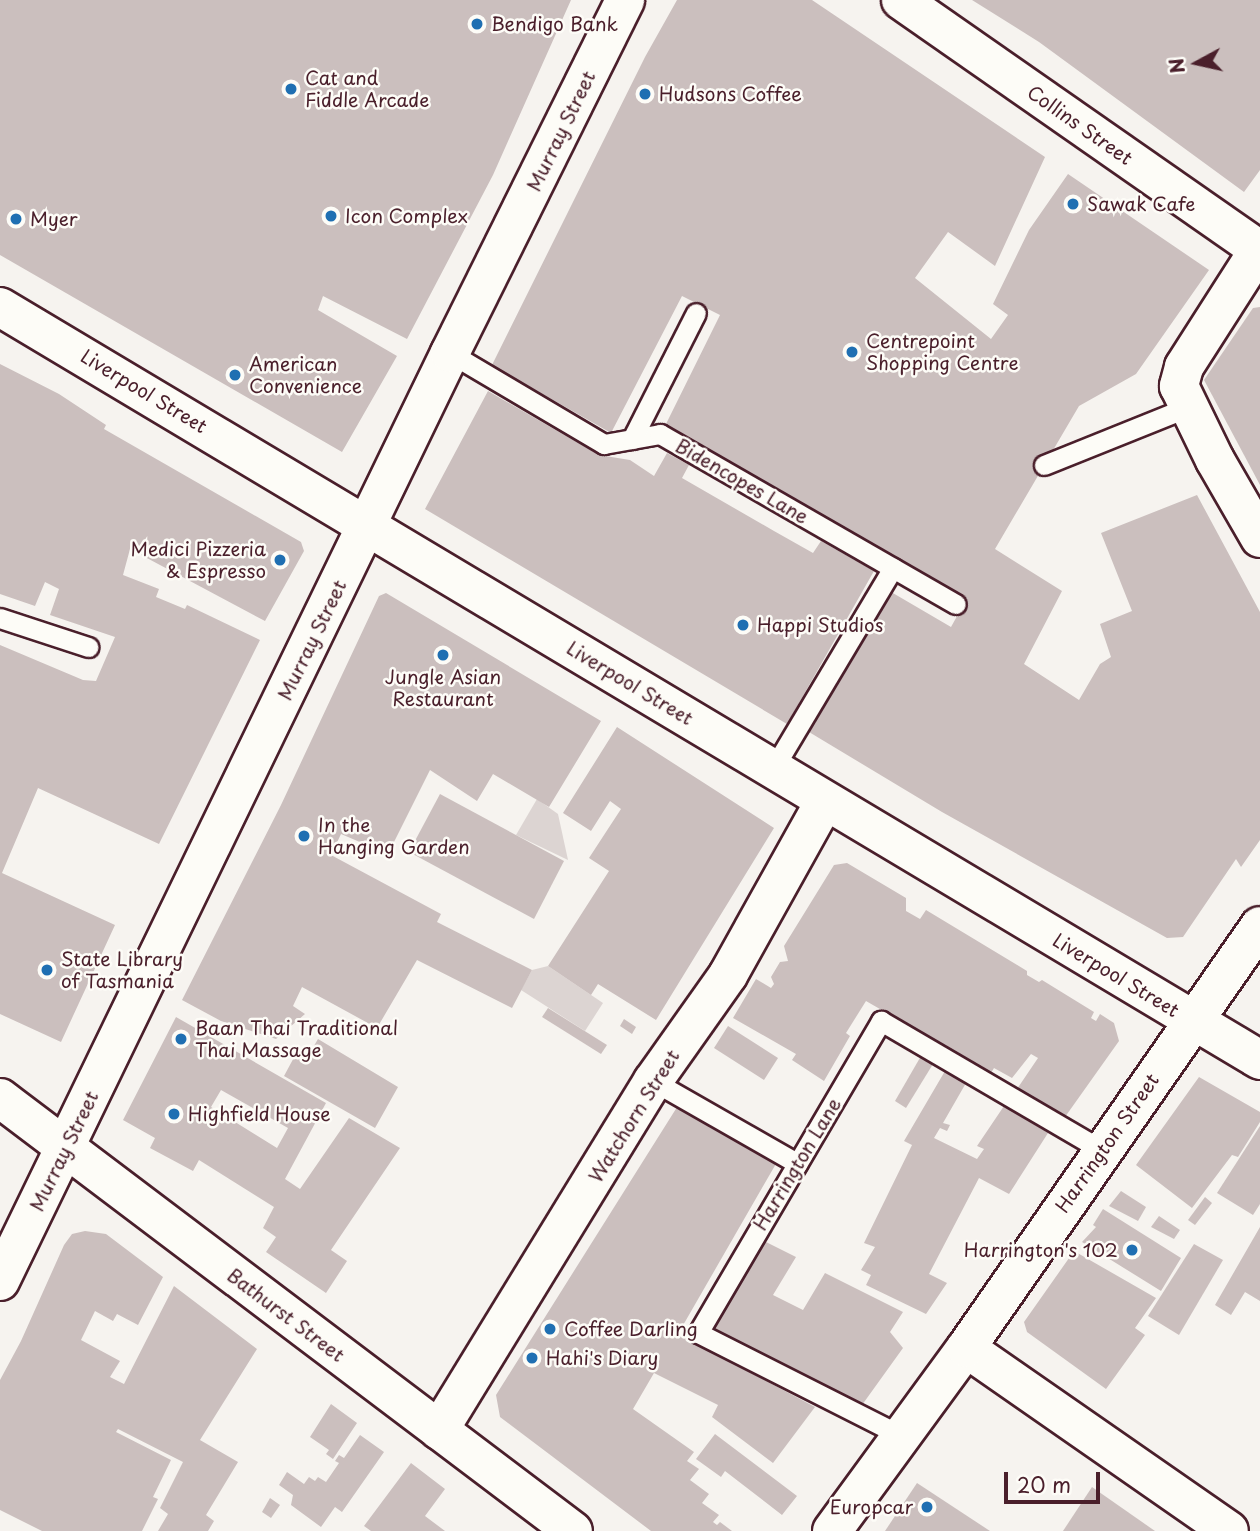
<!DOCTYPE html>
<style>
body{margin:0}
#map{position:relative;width:1260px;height:1531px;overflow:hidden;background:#f6f3ef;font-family:"Playpen Sans",sans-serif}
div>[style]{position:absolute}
.green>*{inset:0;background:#dcd4d2}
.building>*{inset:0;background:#cbbfbe}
.roads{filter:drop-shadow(2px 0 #4a1f2b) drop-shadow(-2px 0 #4a1f2b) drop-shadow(0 2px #4a1f2b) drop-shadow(0 -2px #4a1f2b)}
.lane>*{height:19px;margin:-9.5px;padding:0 9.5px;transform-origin:9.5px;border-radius:9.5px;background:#fdfcf7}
.street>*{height:38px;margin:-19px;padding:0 19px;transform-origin:19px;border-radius:19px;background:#fdfcf7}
.secondary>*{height:38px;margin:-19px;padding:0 19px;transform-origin:19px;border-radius:19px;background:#fdfcf7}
.dots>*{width:19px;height:19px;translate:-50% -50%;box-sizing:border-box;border:4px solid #fdfcf7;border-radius:50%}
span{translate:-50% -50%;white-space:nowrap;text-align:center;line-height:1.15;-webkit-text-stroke:5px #fdfcf7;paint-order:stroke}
.poi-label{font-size:19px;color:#4a1f2b}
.left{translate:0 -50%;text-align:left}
.right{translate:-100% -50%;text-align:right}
.street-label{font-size:19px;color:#4a1f2b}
.north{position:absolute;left:1162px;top:28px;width:70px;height:70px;-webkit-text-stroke:5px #fdfcf7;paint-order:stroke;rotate:262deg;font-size:19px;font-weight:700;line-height:28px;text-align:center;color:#4a1f2b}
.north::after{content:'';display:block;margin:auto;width:24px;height:32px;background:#4a1f2b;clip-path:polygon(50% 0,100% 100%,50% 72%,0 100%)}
.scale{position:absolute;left:1004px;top:1472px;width:96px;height:32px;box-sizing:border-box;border:4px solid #4a1f2b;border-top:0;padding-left:9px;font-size:21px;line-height:24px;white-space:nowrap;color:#4a1f2b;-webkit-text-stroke:5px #fdfcf7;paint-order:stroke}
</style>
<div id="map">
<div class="green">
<i style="clip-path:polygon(537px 799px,558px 814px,568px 860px,516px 835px)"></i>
<i style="clip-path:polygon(548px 966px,603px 1003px,585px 1031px,521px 990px,532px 970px)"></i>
</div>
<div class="building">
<i style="clip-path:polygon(0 0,571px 0,493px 175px,407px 339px,323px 296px,318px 310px,397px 356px,342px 452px,0 255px)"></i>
<i style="clip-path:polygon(677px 0,812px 0,1045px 157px,995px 266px,948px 232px,915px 278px,991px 339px,1008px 315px,993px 304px,1029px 230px,1068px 174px,1209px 270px,1136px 374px,1079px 406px,995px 549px,1062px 591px,1024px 664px,1079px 700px,1100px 664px,1111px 657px,1100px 624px,1132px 611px,1101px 533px,1197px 495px,1260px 612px,1260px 840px,1241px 867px,1236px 859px,1183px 937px,1167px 938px,942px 812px,804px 729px,886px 589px,951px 627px,966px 600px,665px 426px,720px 315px,682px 296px,611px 433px,492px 365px,645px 57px)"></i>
<i style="clip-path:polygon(972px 0,1260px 0,1260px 170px,1244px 192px,1039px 42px)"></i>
<i style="clip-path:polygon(1260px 307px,1260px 485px,1204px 380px,1253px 308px)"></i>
<i style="clip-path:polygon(0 364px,59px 394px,106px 425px,104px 429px,301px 542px,304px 551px,265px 621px,130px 549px,123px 575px,159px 589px,156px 597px,185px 609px,187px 605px,260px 640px,159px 844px,38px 788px,2px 873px,115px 925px,61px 1042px,0 1014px,0 645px,83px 680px,96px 681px,115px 637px,50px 615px,59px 589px,45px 582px,35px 606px,0 594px)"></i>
<i style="clip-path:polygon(488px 391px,599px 455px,630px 460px,654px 476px,667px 453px,689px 465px,682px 478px,774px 531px,813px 553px,821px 541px,874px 571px,787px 724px,425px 509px)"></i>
<i style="clip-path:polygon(386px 593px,601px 721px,549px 807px,493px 774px,477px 801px,430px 770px,388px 854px,341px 834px,331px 855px,441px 914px,437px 922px,532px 970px,512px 1008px,417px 960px,377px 1028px,302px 987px,293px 1006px,305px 1014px,276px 1039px,221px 1021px,182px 1000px,281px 805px,379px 596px)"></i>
<i style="clip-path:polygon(617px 727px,774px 828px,656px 1020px,598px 984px,591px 995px,548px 966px,609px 871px,589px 858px,621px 809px,610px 801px,591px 831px,563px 813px)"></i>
<i style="clip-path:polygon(440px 794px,564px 861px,534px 919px,409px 852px)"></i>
<i style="clip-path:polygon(847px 863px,906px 898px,906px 911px,920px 919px,926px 910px,1027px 971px,1027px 975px,1039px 982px,1042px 980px,1094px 1012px,1091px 1018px,1096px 1021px,1100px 1014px,1114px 1023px,1119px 1041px,1065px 1117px,1017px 1089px,1038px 1058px,1031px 1054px,1012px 1078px,994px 1068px,991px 1073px,866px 1001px,846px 1033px,850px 1036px,824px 1081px,792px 1060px,796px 1054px,733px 1018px,756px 979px,771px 988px,774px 984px,771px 977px,780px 962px,788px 961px,784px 946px,834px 865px)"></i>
<i style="clip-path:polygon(548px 1008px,607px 1045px,601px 1054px,542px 1017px)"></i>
<i style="clip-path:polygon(evenodd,176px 1017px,326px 1103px,285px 1179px,300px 1189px,349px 1118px,400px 1148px,331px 1250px,347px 1261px,326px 1293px,266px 1252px,276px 1237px,263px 1228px,274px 1207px,199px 1160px,193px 1171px,150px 1148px,155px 1138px,123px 1120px,176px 1017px,221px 1090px,288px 1128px,277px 1148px,211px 1107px,221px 1090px)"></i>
<i style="clip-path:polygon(624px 1019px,636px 1027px,632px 1034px,620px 1026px)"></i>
<i style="clip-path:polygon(728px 1026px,778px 1058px,764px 1080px,714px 1048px)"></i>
<i style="clip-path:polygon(318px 1039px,398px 1087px,375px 1128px,284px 1076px,298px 1050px,308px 1056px)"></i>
<i style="clip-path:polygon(921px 1056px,933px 1064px,906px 1108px,895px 1101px)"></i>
<i style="clip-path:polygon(945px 1071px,966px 1083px,943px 1123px,950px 1125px,947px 1131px,940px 1128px,934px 1138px,977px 1159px,984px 1149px,977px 1146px,1004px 1106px,1048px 1133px,1009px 1194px,979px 1178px,929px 1274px,947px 1283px,926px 1314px,866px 1285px,871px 1275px,861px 1270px,875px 1247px,864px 1243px,912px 1145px,904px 1141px)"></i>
<i style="clip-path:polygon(1199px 1077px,1260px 1112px,1260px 1122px,1238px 1157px,1232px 1155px,1192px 1208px,1136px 1165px)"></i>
<i style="clip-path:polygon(679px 1104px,777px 1162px,678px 1334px,815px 1407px,773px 1463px,712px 1417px,718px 1405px,654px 1373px,633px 1409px,694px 1452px,687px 1461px,699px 1469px,690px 1480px,709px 1494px,702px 1503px,719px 1515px,713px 1522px,717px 1525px,720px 1522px,732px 1531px,651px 1531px,500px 1417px,496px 1395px)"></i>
<i style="clip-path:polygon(1260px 1126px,1260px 1204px,1253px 1215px,1217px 1193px)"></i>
<i style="clip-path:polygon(1121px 1191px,1146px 1207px,1138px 1221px,1109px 1206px)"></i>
<i style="clip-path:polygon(1205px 1197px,1212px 1203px,1195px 1225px,1188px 1220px)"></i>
<i style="clip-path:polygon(1103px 1209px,1181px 1258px,1161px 1291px,1082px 1242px,1096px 1227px,1093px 1225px)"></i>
<i style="clip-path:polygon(1159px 1216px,1180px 1230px,1174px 1239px,1151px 1227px)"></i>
<i style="clip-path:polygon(1260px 1227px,1260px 1301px,1245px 1292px,1231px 1315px,1215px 1305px)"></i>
<i style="clip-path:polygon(85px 1231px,106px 1234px,163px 1277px,138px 1325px,117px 1314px,113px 1321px,95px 1311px,81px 1340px,120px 1361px,110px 1377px,124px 1384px,174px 1286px,257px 1349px,200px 1440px,238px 1462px,206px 1515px,214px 1521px,208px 1531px,158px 1531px,168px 1514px,160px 1508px,183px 1462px,118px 1429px,116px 1432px,171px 1460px,153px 1497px,158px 1499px,142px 1531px,42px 1531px,0 1510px,0 1380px,21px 1341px,64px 1245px,72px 1234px)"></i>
<i style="clip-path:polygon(760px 1239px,796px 1257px,773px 1295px,803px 1310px,825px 1273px,903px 1312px,890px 1332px,903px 1348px,862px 1405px,716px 1333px,714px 1321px)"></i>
<i style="clip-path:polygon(1194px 1244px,1223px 1260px,1179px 1335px,1148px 1316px)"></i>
<i style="clip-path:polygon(1074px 1251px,1156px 1298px,1135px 1328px,1145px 1335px,1106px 1389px,1027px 1332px,1024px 1322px)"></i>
<i style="clip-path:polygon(331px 1404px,357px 1423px,333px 1459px,326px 1454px,329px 1450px,310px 1437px)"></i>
<i style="clip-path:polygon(715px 1434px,797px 1496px,782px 1515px,725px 1471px,721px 1477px,696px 1459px)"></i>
<i style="clip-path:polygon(360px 1435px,384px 1452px,342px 1512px,335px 1507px,321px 1527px,291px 1505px,293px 1495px,279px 1485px,287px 1472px,304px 1484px,309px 1477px,315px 1481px,318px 1477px,326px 1482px,339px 1463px,335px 1461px,339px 1455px,344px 1458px)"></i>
<i style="clip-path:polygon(411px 1463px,445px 1489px,425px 1516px,445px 1531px,371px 1531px,364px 1526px)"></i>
<i style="clip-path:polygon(917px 1483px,990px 1531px,885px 1531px)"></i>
<i style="clip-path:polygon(1092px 1487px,1155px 1531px,1063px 1531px)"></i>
<i style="clip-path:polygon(270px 1498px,280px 1505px,271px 1518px,262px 1512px)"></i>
</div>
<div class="roads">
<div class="lane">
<i style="left:450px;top:353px;width:179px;rotate:30.6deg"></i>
<i style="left:604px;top:444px;width:57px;rotate:-10.1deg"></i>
<i style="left:660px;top:434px;width:341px;rotate:29.9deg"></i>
<i style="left:632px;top:439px;width:141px;rotate:-63.1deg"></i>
<i style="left:1044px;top:465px;width:155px;rotate:-21.9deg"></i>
<i style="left:0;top:618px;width:93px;rotate:18.2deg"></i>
<i style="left:773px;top:769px;width:234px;rotate:-59.2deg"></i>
<i style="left:653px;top:1081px;width:166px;rotate:29.7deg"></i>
<i style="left:900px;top:1435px;width:226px;rotate:-153.2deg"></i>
<i style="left:698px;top:1333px;width:362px;rotate:-59.6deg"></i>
<i style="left:881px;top:1021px;width:256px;rotate:30.3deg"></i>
</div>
<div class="street">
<i style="left:901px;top:0;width:437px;rotate:34.9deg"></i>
<i style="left:1260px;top:248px;width:141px;rotate:122.6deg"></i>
<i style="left:1184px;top:367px;width:20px;rotate:105deg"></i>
<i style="left:1179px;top:386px;width:82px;rotate:64.1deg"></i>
<i style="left:1215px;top:460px;width:90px;rotate:60deg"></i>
<i style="left:966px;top:1348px;width:320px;rotate:34.8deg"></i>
<i style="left:439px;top:1430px;width:409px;rotate:-58.5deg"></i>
<i style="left:653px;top:1081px;width:130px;rotate:-54.7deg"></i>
<i style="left:728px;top:975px;width:199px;rotate:-60.9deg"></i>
</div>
<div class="secondary">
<i style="left:0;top:307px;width:1468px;rotate:30.86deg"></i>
<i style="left:0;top:1098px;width:718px;rotate:37.08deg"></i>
<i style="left:0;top:1281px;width:1031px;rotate:-64.13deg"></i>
<i style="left:450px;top:353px;width:394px;rotate:-63.6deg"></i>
<i style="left:832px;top:1531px;width:227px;rotate:-53.8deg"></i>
<i style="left:966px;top:1348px;width:514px;rotate:-55.14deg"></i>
</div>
</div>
<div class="dots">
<i style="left:477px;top:24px;background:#1f6fb2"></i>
<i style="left:291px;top:89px;background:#1f6fb2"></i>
<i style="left:645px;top:94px;background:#1f6fb2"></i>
<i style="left:1073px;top:204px;background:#1f6fb2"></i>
<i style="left:331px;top:216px;background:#1f6fb2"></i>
<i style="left:16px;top:219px;background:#1f6fb2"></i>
<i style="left:852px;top:352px;background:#1f6fb2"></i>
<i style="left:235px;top:375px;background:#1f6fb2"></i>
<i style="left:280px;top:560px;background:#1f6fb2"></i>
<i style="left:743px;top:625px;background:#1f6fb2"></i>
<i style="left:443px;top:655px;background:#1f6fb2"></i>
<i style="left:304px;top:836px;background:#1f6fb2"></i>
<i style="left:47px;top:970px;background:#1f6fb2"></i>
<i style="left:181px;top:1039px;background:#1f6fb2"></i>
<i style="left:174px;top:1114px;background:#1f6fb2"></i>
<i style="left:1132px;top:1250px;background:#1f6fb2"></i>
<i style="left:550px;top:1329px;background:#1f6fb2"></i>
<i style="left:532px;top:1358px;background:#1f6fb2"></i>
<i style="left:927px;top:1507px;background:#1f6fb2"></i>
</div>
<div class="poi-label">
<span class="left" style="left:491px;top:24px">Bendigo Bank</span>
<span class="left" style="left:305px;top:89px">Cat and<br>Fiddle Arcade</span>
<span class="left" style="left:659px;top:94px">Hudsons Coffee</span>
<span class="left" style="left:1087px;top:204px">Sawak Cafe</span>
<span class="left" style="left:345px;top:216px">Icon Complex</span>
<span class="left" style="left:30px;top:219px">Myer</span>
<span class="left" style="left:866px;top:352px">Centrepoint<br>Shopping Centre</span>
<span class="left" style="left:249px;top:375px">American<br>Convenience</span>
<span class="right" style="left:266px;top:560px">Medici Pizzeria<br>&amp; Espresso</span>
<span class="left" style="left:757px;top:625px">Happi Studios</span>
<span style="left:443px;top:688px">Jungle Asian<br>Restaurant</span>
<span class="left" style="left:318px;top:836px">In the<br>Hanging Garden</span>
<span class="left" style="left:61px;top:970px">State Library<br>of Tasmania</span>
<span class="left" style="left:195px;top:1039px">Baan Thai Traditional<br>Thai Massage</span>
<span class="left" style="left:188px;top:1114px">Highfield House</span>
<span class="right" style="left:1118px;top:1250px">Harrington's 102</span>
<span class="left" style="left:564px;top:1329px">Coffee Darling</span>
<span class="left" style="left:546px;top:1358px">Hahi's Diary</span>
<span class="right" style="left:913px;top:1507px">Europcar</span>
</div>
<div class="street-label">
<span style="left:1080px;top:125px;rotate:35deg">Collins Street</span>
<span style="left:561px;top:131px;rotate:-64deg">Murray Street</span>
<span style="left:144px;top:391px;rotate:31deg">Liverpool Street</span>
<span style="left:742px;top:481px;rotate:30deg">Bidencopes Lane</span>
<span style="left:312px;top:640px;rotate:-64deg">Murray Street</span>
<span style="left:630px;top:683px;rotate:31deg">Liverpool Street</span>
<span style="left:1116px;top:975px;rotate:31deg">Liverpool Street</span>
<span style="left:634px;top:1116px;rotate:-58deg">Watchorn Street</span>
<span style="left:1107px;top:1143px;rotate:-55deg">Harrington Street</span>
<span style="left:64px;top:1151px;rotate:-64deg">Murray Street</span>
<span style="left:797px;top:1164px;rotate:-59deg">Harrington Lane</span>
<span style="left:286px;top:1315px;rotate:37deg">Bathurst Street</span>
</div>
<div class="north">N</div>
<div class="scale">20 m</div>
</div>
